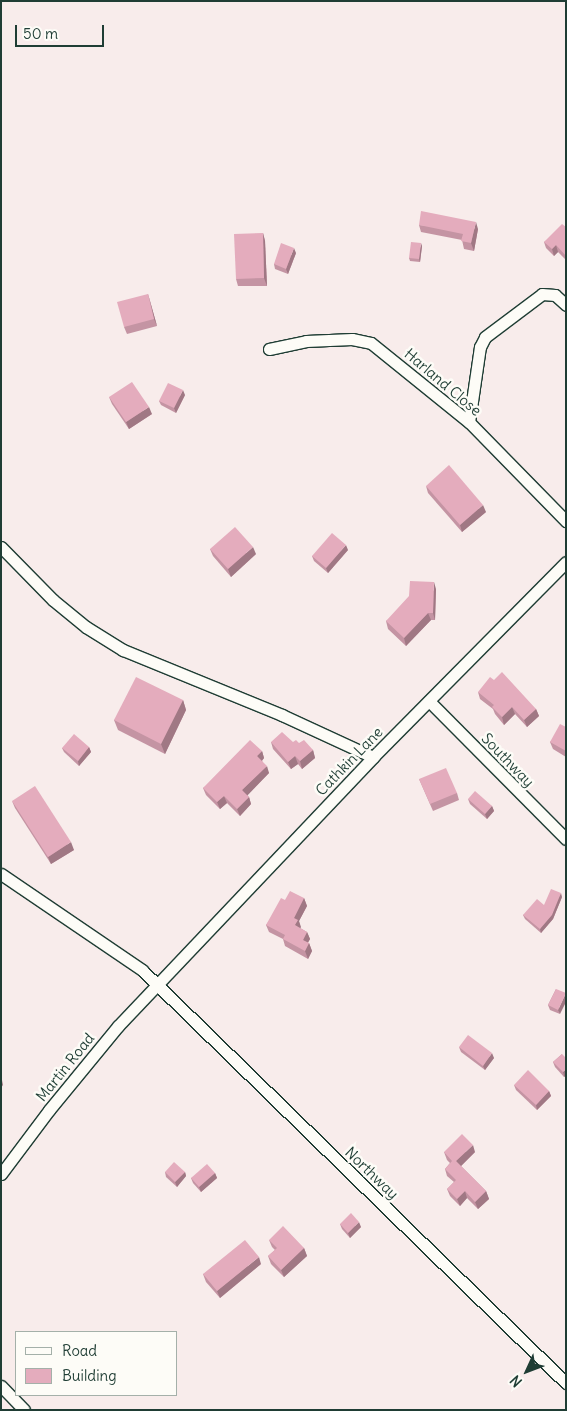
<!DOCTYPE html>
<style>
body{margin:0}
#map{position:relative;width:567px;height:1411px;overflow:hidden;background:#f8eceb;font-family:Delius,sans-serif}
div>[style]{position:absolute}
.roads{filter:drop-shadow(1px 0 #1f3d34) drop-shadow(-1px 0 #1f3d34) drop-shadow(0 1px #1f3d34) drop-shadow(0 -1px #1f3d34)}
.minor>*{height:11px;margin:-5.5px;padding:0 5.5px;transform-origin:5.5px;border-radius:5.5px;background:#fdfcf7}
.wall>*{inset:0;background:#c494a3}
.shaded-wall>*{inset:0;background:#a07884}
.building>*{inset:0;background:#e4acbd}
span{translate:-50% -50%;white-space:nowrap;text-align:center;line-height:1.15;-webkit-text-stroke:5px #fdfcf7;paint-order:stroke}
.street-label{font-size:15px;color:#1f3d34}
.frame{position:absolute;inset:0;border:2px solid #1f3d34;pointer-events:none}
.legend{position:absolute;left:15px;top:1331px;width:162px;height:65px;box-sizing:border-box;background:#fdfcf7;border:1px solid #a4b0a9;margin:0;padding:6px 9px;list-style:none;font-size:15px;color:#1f3d34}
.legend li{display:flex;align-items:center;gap:10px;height:25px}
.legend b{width:25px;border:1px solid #a4b0a9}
.north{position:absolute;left:502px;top:1346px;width:50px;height:50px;-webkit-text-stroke:4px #fdfcf7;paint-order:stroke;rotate:227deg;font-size:14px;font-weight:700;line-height:20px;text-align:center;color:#1f3d34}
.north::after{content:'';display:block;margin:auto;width:18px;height:22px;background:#1f3d34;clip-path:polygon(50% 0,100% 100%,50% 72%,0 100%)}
.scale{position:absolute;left:15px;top:25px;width:89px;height:22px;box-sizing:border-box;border:2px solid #1f3d34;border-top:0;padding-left:6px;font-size:15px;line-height:18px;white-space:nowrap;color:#1f3d34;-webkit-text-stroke:4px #fdfcf7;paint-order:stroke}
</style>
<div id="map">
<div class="roads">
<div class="minor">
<i style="left:269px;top:349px;width:38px;rotate:-12deg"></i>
<i style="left:306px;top:341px;width:46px;rotate:-2.5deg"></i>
<i style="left:352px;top:339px;width:19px;rotate:12deg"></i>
<i style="left:371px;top:343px;width:126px;rotate:38.9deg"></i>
<i style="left:469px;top:422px;width:139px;rotate:45.6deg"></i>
<i style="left:469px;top:422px;width:76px;rotate:-81.7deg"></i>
<i style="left:480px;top:347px;width:11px;rotate:-63deg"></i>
<i style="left:485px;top:337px;width:71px;rotate:-37deg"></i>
<i style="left:542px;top:294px;width:13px;rotate:4deg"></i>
<i style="left:555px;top:295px;width:15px;rotate:42deg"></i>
<i style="left:1px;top:547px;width:74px;rotate:45.5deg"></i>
<i style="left:53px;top:600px;width:43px;rotate:39.3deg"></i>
<i style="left:86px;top:627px;width:44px;rotate:31.9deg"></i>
<i style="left:123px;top:650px;width:172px;rotate:22.2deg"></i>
<i style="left:282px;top:715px;width:100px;rotate:24.8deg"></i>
<i style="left:429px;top:701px;width:194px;rotate:45.2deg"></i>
<i style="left:1px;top:874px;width:171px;rotate:34.2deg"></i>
<i style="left:142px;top:970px;width:592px;rotate:44.25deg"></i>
<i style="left:1px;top:1174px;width:80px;rotate:-53.1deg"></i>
<i style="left:49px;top:1110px;width:109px;rotate:-50.6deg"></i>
<i style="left:118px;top:1026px;width:371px;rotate:-46.5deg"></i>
<i style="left:373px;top:757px;width:274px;rotate:-45.3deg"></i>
<i style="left:1px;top:1386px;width:33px;rotate:46deg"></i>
</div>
</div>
<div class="wall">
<i style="clip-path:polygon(419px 225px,478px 229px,474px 251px,464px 249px,462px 240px,421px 232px)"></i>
<i style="clip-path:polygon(566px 227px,566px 260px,558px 252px,554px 256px,546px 248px,544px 242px)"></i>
<i style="clip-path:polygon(263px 233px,265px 241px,267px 286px,238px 286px,236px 279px)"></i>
<i style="clip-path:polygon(422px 246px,420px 262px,410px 261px,409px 258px)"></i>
<i style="clip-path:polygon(296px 253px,288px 274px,275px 269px,274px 264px)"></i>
<i style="clip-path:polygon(148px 294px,157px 326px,127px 334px,124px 327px)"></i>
<i style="clip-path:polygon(185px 395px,176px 413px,161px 405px,159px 401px)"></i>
<i style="clip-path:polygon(109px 397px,152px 414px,129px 429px,112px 404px)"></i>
<i style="clip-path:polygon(426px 486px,486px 512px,462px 532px,428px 493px)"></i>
<i style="clip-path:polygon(210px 549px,256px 554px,231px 577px,213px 556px)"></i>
<i style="clip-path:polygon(348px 550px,328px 573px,314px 561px,312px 556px)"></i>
<i style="clip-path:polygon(436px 589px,435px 620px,431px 620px,406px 646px,388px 629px,386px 621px)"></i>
<i style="clip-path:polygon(478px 692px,536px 709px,539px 716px,527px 727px,515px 714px,504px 725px,495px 714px,493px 709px,480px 699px)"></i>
<i style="clip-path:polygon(183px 700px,186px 710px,165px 754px,118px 730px,114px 720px)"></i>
<i style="clip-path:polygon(566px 727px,566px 757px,553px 749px,550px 742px)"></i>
<i style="clip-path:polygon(271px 742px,299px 743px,313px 750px,315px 758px,302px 769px,298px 764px,291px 769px,273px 749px)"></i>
<i style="clip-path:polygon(89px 747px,91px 752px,79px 766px,64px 752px,62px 748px)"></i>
<i style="clip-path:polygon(262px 751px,264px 758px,262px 761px,269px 773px,247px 795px,249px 797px,251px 804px,240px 816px,227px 803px,220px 809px,206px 795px,203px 788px)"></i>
<i style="clip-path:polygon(419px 779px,457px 793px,459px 800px,433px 811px)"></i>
<i style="clip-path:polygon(468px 799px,492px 806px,494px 811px,487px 819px,470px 804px)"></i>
<i style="clip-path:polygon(12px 801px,74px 850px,51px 864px,15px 808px)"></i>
<i style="clip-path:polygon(562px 897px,553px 919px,541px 933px,525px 919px,523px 915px)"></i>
<i style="clip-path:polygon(304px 898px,307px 906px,299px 921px,300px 928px,307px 932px,310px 939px,308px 943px,309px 943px,312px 951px,308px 959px,285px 946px,283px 939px,269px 932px,266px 925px,285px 900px)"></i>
<i style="clip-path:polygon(556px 989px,560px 1014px,550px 1010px,548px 1005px)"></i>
<i style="clip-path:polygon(459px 1047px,494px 1058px,485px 1070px,461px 1052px)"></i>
<i style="clip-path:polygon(562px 1054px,564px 1077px,555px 1067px,553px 1062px)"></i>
<i style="clip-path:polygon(514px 1085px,549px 1091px,551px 1096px,537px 1110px,516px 1090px)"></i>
<i style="clip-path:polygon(444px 1152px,475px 1152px,461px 1166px,486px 1191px,489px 1199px,478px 1209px,467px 1198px,460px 1206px,450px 1196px,447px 1189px,454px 1182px,447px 1176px,445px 1169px,450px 1163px,447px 1160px)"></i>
<i style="clip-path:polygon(165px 1172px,185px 1172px,186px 1176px,177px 1187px,166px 1177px)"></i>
<i style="clip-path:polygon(215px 1173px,217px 1178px,201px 1192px,193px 1183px,191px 1178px)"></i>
<i style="clip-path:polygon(340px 1224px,361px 1227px,350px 1238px,342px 1229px)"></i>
<i style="clip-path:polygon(269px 1240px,304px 1248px,307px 1256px,284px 1277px,271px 1264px,268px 1256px,275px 1250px,272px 1247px)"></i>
<i style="clip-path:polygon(261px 1264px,220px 1298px,206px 1282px,203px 1274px)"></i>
</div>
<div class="shaded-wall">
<i style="clip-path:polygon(476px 222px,478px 229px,474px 251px,471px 243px)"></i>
<i style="clip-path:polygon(263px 233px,265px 241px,267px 286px,264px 278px)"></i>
<i style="clip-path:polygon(421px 243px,422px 246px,420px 262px,419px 259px)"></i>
<i style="clip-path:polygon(556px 245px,558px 252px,554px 256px,552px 249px)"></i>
<i style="clip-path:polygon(294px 248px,296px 253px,288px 274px,286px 269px)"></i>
<i style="clip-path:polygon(148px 294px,150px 301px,157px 326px,154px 319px)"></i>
<i style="clip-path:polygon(183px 390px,185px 395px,176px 413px,174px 408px)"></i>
<i style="clip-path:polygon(149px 407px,152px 414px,129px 429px,126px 422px)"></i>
<i style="clip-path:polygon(483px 505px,486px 512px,462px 532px,460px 525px)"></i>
<i style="clip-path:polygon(346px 545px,348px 550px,328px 573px,326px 568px)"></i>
<i style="clip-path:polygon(253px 547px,256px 554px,231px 577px,228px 569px)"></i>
<i style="clip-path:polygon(434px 582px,436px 589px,435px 620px,433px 613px)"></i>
<i style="clip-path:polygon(428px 613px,431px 620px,406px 646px,404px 638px)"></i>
<i style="clip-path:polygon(183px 700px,186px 710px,165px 754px,161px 744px)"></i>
<i style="clip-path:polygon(512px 707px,515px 714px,504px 725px,502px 717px)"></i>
<i style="clip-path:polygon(536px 709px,539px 716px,527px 727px,524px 720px)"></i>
<i style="clip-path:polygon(89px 747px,91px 752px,79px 766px,78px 761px)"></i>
<i style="clip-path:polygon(313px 750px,315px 758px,302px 769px,300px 761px)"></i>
<i style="clip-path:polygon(262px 751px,264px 758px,260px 763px,257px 756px)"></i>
<i style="clip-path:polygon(295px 756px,298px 764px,291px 769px,288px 762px)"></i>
<i style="clip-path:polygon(267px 766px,269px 773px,245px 798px,242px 790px)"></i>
<i style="clip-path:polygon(224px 796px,227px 803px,220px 809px,217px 802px)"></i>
<i style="clip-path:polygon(249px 797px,251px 804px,240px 816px,237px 809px)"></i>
<i style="clip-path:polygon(492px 806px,494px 811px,487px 819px,485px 814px)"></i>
<i style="clip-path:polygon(71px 842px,74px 850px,51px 864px,48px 857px)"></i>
<i style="clip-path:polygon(561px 893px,562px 897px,553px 919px,541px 933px,540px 929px)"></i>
<i style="clip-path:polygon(304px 898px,307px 906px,299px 921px,301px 927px,298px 933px,295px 925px,294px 918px)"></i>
<i style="clip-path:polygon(307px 932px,310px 939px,305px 947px,303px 940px)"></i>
<i style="clip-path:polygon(309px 943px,312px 951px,308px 959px,305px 951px)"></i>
<i style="clip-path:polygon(566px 993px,566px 1002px,560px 1014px,558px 1010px)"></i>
<i style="clip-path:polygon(492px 1053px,494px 1058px,485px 1070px,483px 1066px)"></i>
<i style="clip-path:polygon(566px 1069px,566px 1076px,564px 1077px,563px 1072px)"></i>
<i style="clip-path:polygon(2px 1080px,3px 1085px,1px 1088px,1px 1081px)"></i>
<i style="clip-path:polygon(549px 1091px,551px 1096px,537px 1110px,536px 1105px)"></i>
<i style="clip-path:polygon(473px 1145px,475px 1152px,459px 1168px,456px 1161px)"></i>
<i style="clip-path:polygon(185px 1172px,186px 1176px,177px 1187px,175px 1182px)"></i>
<i style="clip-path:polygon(215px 1173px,217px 1178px,201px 1192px,199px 1187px)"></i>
<i style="clip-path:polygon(465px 1191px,467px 1198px,460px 1206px,457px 1199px)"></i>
<i style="clip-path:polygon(486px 1191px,489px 1199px,478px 1209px,475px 1202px)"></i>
<i style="clip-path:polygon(359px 1222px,361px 1227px,350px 1238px,348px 1233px)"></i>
<i style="clip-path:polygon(304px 1248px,307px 1256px,284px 1277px,281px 1270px)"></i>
<i style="clip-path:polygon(259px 1257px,261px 1264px,220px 1298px,217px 1291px)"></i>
</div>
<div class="building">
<i style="clip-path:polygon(421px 211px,476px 222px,471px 243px,461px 241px,463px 234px,419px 225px)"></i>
<i style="clip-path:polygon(562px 224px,566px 227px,566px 256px,556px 245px,552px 249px,544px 242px)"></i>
<i style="clip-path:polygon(263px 233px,264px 278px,236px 279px,234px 234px)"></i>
<i style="clip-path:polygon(411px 242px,421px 243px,419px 259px,409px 258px)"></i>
<i style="clip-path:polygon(281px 243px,294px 248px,286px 269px,274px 264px)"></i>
<i style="clip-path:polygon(148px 294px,154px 319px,124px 327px,117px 302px)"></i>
<i style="clip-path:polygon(132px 382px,149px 407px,126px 422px,109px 397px)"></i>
<i style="clip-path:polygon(168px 383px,183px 390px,174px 408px,159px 401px)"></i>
<i style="clip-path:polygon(449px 465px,483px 505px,460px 525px,426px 486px)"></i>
<i style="clip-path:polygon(235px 527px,253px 547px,228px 569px,210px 549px)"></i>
<i style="clip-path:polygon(332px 533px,346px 545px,326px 568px,312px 556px)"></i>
<i style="clip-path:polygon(410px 581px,434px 582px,433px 613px,428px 613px,404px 638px,386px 621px,409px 596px)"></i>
<i style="clip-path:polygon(502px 672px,536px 709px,524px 720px,512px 707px,502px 717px,492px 707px,494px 705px,478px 692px,490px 677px,494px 680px)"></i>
<i style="clip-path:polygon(136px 677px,183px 700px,161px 744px,114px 720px)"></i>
<i style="clip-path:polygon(560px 724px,566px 727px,566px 751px,550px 742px)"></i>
<i style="clip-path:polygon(282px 732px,293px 742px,296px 740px,299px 743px,304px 740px,313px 750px,300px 761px,295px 756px,288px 762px,271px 742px)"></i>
<i style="clip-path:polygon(74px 734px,89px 747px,78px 761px,62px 748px)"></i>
<i style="clip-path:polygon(250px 740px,262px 751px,257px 756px,267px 766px,242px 790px,249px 797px,237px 809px,224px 796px,217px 802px,203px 788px)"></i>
<i style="clip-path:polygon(446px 768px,457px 793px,430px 804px,419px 779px)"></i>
<i style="clip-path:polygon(35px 786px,71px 842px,48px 857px,12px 801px)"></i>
<i style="clip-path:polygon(475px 791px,492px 806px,485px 814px,468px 799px)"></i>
<i style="clip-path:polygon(551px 889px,561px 893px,552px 915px,540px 929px,523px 915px,537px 899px,544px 905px)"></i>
<i style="clip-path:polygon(290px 891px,304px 898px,294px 918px,298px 920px,295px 925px,307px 932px,303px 940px,309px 943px,305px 951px,283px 939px,285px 935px,266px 925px,281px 898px,285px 900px)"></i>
<i style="clip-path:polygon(556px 989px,566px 993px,558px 1010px,548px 1005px)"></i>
<i style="clip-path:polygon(468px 1035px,492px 1053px,483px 1066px,459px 1047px)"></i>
<i style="clip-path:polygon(562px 1054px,566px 1058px,566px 1069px,563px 1072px,553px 1062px)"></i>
<i style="clip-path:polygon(528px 1070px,549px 1091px,536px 1105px,514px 1085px)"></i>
<i style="clip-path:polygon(462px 1134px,473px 1145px,456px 1161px,486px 1191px,475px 1202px,465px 1191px,457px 1199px,447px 1189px,456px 1180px,445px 1169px,452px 1161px,444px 1152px)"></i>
<i style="clip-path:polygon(174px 1162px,185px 1172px,175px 1182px,165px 1172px)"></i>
<i style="clip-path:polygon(207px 1164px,215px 1173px,199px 1187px,191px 1178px)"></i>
<i style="clip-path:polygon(351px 1213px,359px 1222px,348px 1233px,340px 1224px)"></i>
<i style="clip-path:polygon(283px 1226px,304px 1248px,281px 1270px,268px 1256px,277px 1248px,269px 1240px)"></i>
<i style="clip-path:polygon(245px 1240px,259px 1257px,217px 1291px,203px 1274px)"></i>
</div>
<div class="street-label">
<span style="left:443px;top:382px;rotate:40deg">Harland Close</span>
<span style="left:508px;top:760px;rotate:46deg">Southway</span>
<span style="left:349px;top:761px;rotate:-46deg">Cathkin Lane</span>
<span style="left:65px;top:1067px;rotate:-51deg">Martin Road</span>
<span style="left:372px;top:1173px;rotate:44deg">Northway</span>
</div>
<div class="frame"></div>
<ul class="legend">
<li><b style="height:6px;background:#fdfcf7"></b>Road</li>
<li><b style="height:14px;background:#e4acbd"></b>Building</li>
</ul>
<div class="north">N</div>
<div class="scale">50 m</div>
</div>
